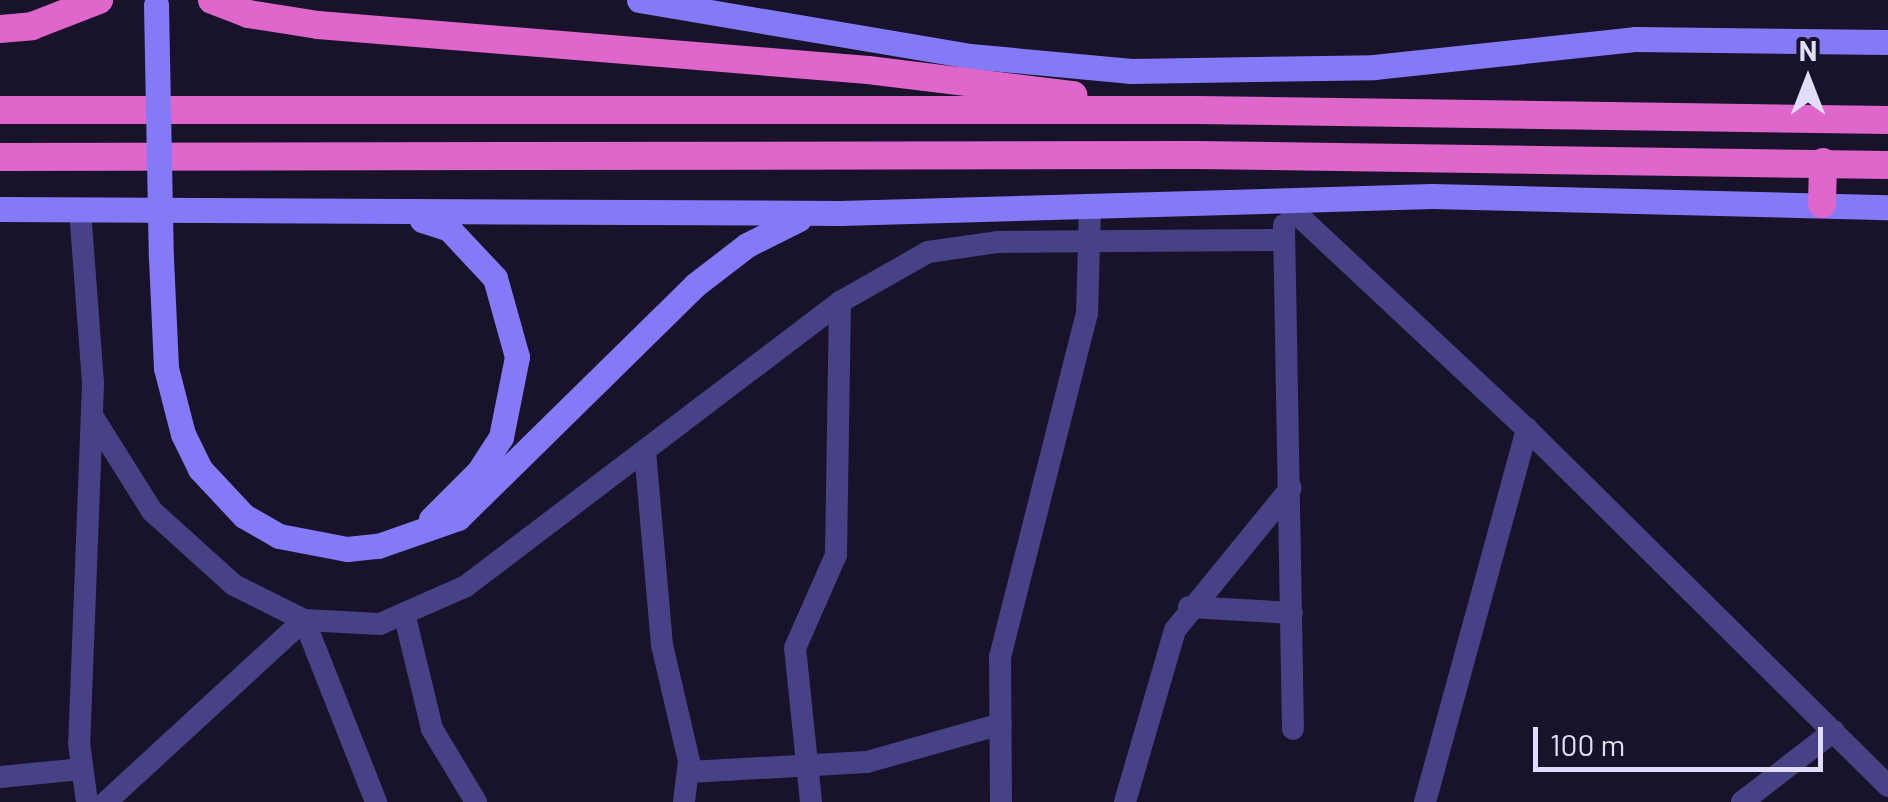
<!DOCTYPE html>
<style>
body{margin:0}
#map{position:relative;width:1888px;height:802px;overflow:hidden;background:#18132a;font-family:Barlow,sans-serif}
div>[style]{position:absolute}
.minor>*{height:22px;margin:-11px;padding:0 11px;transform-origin:11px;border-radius:11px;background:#474186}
.secondary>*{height:25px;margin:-12.5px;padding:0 12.5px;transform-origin:12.5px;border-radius:12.5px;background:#847af7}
.trunk>*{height:28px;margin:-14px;padding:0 14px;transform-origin:14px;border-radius:14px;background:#df66cb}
.secondary-bridge>*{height:25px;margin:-12.5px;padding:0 12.5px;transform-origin:12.5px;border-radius:12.5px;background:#847af7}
span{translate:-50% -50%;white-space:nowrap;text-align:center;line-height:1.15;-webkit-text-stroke:8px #18132a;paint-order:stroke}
.north{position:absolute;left:1758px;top:30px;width:100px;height:100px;-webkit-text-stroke:8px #18132a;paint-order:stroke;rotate:0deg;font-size:28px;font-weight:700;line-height:40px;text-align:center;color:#e2ddfd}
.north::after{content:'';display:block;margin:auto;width:35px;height:45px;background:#e2ddfd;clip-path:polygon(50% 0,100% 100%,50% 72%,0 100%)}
.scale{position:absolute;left:1533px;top:727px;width:290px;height:45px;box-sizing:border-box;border:5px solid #e2ddfd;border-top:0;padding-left:12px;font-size:30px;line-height:35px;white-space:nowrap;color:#e2ddfd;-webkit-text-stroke:8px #18132a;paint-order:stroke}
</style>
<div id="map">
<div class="minor">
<i style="left:1283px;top:201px;width:334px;rotate:43.1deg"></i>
<i style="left:1527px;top:429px;width:508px;rotate:44.68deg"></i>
<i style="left:80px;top:210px;width:174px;rotate:85.7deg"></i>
<i style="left:93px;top:384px;width:359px;rotate:92.2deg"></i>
<i style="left:79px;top:743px;width:60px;rotate:82.3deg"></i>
<i style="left:1284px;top:225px;width:504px;rotate:88.98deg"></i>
<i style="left:93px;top:417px;width:111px;rotate:57.9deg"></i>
<i style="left:152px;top:511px;width:110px;rotate:42.1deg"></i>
<i style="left:234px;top:585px;width:78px;rotate:26.6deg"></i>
<i style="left:304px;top:620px;width:76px;rotate:3deg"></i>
<i style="left:380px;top:624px;width:94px;rotate:-23.8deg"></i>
<i style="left:466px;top:586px;width:470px;rotate:-37.2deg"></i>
<i style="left:840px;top:302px;width:101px;rotate:-29.6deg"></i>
<i style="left:928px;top:252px;width:70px;rotate:-8.2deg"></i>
<i style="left:997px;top:242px;width:287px;rotate:-0.4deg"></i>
<i style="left:645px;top:451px;width:195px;rotate:85deg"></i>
<i style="left:662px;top:645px;width:119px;rotate:76.9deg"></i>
<i style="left:689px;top:761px;width:41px;rotate:97deg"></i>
<i style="left:1189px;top:607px;width:103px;rotate:3.3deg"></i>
<i style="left:405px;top:617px;width:115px;rotate:76.4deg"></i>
<i style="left:432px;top:729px;width:85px;rotate:58.9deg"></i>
<i style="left:689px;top:772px;width:178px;rotate:-3.2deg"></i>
<i style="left:867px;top:762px;width:139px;rotate:-15.8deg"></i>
<i style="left:0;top:777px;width:81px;rotate:-5.6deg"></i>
<i style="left:106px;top:802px;width:269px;rotate:-42.6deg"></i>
<i style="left:304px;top:620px;width:196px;rotate:68.4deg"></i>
<i style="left:811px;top:802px;width:155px;rotate:-95.9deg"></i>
<i style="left:795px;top:648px;width:102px;rotate:-66.2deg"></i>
<i style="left:836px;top:555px;width:253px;rotate:-89.1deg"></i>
<i style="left:1001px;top:802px;width:145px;rotate:-90.4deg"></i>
<i style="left:1000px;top:657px;width:354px;rotate:-75.8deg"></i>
<i style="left:1087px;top:314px;width:107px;rotate:-88.4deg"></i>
<i style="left:1125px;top:802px;width:179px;rotate:-73.8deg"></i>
<i style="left:1175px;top:630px;width:183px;rotate:-50.8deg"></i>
<i style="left:1425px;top:802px;width:387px;rotate:-74.7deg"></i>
<i style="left:1742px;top:802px;width:116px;rotate:-37.7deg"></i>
</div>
<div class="secondary">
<i style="left:639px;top:0;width:336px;rotate:9.6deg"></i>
<i style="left:970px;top:56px;width:162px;rotate:5.3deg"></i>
<i style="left:1131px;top:71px;width:243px;rotate:-0.9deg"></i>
<i style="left:1374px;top:67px;width:262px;rotate:-6.1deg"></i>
<i style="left:1635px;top:39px;width:253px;rotate:0.7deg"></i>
<i style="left:0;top:209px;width:840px;rotate:0.27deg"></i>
<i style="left:840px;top:213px;width:592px;rotate:-1.64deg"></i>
<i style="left:1432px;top:196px;width:456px;rotate:1.4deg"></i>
<i style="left:422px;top:220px;width:28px;rotate:18deg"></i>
<i style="left:449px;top:229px;width:67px;rotate:46.8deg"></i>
<i style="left:495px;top:278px;width:82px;rotate:74.4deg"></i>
<i style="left:517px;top:357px;width:82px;rotate:101.3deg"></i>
<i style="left:501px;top:437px;width:40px;rotate:122.9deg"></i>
<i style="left:479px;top:471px;width:68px;rotate:135deg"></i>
<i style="left:161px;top:258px;width:110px;rotate:87.4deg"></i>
<i style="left:166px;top:368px;width:68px;rotate:75.6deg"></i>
<i style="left:183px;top:434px;width:39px;rotate:64deg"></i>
<i style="left:200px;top:469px;width:64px;rotate:46.9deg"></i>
<i style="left:244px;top:516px;width:40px;rotate:29.7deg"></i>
<i style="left:279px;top:536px;width:69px;rotate:10.8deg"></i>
<i style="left:347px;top:549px;width:31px;rotate:-6deg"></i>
<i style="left:378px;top:546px;width:85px;rotate:-19.3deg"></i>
<i style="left:458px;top:518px;width:332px;rotate:-44.5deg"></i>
<i style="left:695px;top:285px;width:66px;rotate:-37.6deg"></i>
<i style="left:747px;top:245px;width:58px;rotate:-26.6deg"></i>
</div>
<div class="trunk">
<i style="left:212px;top:0;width:39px;rotate:21deg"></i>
<i style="left:248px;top:14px;width:71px;rotate:8.9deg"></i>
<i style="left:318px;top:25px;width:552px;rotate:4.68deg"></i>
<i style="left:868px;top:70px;width:207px;rotate:7deg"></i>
<i style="left:0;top:29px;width:32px;rotate:-5deg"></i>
<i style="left:32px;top:26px;width:72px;rotate:-21.2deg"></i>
<i style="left:0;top:110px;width:1197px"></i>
<i style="left:1197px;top:110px;width:691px;rotate:0.83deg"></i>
<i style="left:0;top:157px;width:1196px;rotate:-0.1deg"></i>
<i style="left:1196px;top:155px;width:692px;rotate:0.83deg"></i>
<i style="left:1822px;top:204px;width:42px;rotate:-88.6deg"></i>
</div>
<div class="secondary-bridge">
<i style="left:156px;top:5px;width:253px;rotate:88.9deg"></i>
</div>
<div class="north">N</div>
<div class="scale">100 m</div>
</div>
